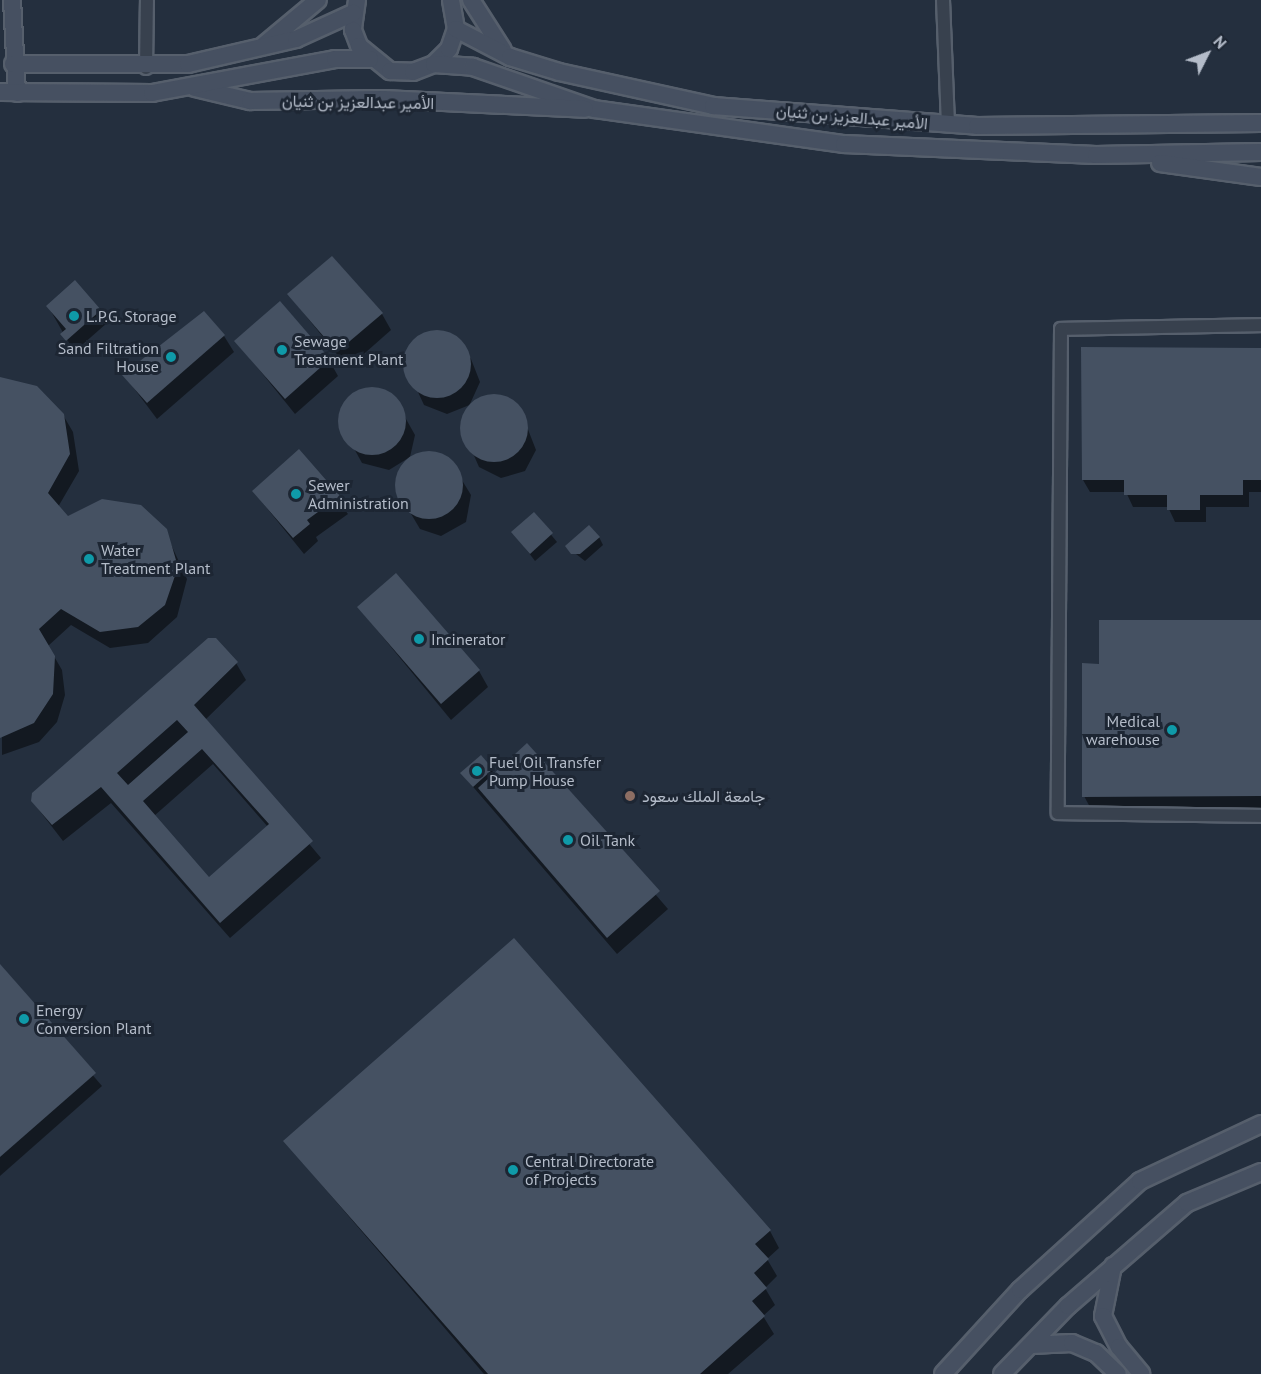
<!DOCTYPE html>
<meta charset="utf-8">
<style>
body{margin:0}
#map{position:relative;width:1261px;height:1374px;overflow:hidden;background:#242f3e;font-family:"PT Sans",Vazirmatn,sans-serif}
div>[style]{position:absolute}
.shadow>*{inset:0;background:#0007}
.building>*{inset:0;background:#455162}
.round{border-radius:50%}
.roads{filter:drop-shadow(2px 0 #565f6c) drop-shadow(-2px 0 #565f6c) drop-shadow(0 2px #565f6c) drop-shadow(0 -2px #565f6c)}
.street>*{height:12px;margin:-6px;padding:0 6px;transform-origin:6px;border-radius:6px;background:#38414e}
.secondary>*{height:16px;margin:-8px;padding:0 8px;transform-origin:8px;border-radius:8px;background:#465061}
.dots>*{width:16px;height:16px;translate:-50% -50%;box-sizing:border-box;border:3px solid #1d2633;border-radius:50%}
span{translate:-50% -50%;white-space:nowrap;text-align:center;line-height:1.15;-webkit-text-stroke:6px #1d2633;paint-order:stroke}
.street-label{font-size:16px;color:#b4bcc9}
.poi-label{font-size:16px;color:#b4bcc9}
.left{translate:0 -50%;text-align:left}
.right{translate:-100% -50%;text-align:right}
.north{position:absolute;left:1177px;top:24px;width:60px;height:60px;-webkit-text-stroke:4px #1d2633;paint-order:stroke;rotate:48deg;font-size:16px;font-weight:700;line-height:24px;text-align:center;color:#b4bcc9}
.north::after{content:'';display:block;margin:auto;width:21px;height:27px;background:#b4bcc9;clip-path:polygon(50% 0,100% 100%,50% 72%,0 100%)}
</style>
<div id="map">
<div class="shadow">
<i style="clip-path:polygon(289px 295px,382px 314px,391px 330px,348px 368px)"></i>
<i style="clip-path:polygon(48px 306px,100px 310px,107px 323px,74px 352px)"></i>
<i style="clip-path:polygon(438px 331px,461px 342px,471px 359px,480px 382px,470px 404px,498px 396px,520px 409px,536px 450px,525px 471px,501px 478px,479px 467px,461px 426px,472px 404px,447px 414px,424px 405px,405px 364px,415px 341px)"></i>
<i style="clip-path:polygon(224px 336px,234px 352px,157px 419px,124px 375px)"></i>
<i style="clip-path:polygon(236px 341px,329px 360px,338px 376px,295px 414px)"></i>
<i style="clip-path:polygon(1083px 349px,1261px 349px,1261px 492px,1249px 492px,1249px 507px,1206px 507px,1206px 522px,1175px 522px,1168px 507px,1133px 507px,1126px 492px,1090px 492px,1083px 480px)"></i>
<i style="clip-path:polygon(0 379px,63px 415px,73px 432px,79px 471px,58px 507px,67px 517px,162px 525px,187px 579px,177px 617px,148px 643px,110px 648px,71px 625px,48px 646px,62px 670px,65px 695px,57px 722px,39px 742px,2px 755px)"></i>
<i style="clip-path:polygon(367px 388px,393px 396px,415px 435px,410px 457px,389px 470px,362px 463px,340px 423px,346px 402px)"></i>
<i style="clip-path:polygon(298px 451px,348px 514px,316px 537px,318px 541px,304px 554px,253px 491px)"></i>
<i style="clip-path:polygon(425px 453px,449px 459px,471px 495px,466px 522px,441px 536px,420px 529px,397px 490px,404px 465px)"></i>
<i style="clip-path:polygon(534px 514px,557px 542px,535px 561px,513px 532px)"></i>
<i style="clip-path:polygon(599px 537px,603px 545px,585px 561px,567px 547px)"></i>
<i style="clip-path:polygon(359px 608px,479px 671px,488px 687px,451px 720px)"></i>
<i style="clip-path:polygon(1261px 622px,1261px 808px,1091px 809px,1084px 796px,1100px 665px)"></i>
<i style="clip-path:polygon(evenodd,236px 663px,246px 680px,205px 720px,321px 858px,230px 938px,111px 803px,63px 841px,32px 801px,236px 663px,213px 764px,268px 827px,209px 879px,154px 816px,213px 764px)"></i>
<i style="clip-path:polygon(527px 745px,668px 909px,617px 954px,462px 774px,492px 770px,494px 775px)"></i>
<i style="clip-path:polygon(0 967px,102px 1086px,0 1176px)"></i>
<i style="clip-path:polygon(285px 1142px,770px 1231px,779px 1248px,767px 1259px,777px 1276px,765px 1288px,775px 1305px,763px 1316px,774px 1334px,728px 1374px,484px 1374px)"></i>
</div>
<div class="building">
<i style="clip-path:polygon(332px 256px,383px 313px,337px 352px,287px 294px)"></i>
<i style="clip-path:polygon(75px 280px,101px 310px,66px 341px,60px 334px,66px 329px,46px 306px)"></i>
<i style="clip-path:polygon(280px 301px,330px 359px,285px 399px,234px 341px)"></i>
<i style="clip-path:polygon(204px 311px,225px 335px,147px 403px,122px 375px)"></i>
<i class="round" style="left:403px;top:330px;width:68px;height:68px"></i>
<i style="clip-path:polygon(1081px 347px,1261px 348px,1261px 480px,1243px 480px,1243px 495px,1200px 495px,1200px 510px,1167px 510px,1167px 495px,1124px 495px,1124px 480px,1082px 480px)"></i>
<i style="clip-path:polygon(0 377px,37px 386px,64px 414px,70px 454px,48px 493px,68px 516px,102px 499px,141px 505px,167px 529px,178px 567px,165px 605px,138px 627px,100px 632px,61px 609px,39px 629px,55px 656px,53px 694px,34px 723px,0 738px)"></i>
<i class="round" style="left:338px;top:387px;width:68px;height:68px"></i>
<i class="round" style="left:460px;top:394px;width:68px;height:68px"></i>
<i style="clip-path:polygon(299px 449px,340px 496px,307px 520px,310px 524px,293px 538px,252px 491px)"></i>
<i class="round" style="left:395px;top:451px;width:68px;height:68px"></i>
<i style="clip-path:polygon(534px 512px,553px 533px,530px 554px,511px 532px)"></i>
<i style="clip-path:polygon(589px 525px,600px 537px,580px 554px,571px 554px,565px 546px)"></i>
<i style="clip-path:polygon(396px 573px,480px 670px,441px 704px,357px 607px)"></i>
<i style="clip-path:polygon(1099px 620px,1261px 620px,1261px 796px,1082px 797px,1082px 663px,1099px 664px)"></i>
<i style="clip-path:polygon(evenodd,208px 638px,216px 638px,238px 662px,194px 705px,313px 841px,220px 923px,101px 787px,52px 825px,31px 801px,32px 793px,208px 638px,177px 720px,188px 732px,128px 785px,117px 773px,177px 720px,208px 638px,202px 749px,269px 824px,209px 877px,143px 801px,202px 749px)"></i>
<i style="clip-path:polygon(527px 743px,660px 891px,607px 938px,478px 788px)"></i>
<i style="clip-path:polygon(481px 755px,493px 769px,473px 787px,460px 773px)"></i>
<i style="clip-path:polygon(514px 938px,771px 1230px,755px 1244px,769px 1259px,754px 1273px,767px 1288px,752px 1301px,765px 1316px,700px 1374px,488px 1374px,283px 1141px)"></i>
<i style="clip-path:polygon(0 964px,96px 1073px,0 1157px)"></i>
</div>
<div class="roads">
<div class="street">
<i style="left:943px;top:0;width:125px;rotate:87.7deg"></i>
<i style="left:146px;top:68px;width:68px;rotate:-89.2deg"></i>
<i style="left:1261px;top:325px;width:200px;rotate:178.9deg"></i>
<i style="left:1061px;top:329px;width:484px;rotate:90.4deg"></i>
<i style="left:1058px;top:813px;width:203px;rotate:0.8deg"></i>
</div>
<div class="secondary">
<i style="left:12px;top:0;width:93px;rotate:86.9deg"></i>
<i style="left:357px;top:0;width:30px;rotate:98deg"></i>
<i style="left:353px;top:30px;width:17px;rotate:69deg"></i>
<i style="left:359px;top:46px;width:40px;rotate:39deg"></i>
<i style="left:390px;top:71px;width:23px;rotate:2deg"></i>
<i style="left:413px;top:72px;width:22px;rotate:-21deg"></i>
<i style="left:434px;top:64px;width:21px;rotate:-45deg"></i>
<i style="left:449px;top:49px;width:21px;rotate:-71deg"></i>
<i style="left:456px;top:29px;width:29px;rotate:-100deg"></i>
<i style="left:471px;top:0;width:59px;rotate:57.4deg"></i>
<i style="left:456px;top:29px;width:61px;rotate:27.4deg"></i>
<i style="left:510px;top:57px;width:51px;rotate:17deg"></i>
<i style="left:559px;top:72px;width:158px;rotate:12.4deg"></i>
<i style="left:713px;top:106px;width:265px;rotate:4.3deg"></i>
<i style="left:977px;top:126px;width:284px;rotate:-0.6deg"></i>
<i style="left:264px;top:45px;width:70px;rotate:-39.8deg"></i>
<i style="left:13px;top:64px;width:175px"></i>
<i style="left:188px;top:64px;width:111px;rotate:-13deg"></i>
<i style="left:296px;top:39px;width:63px;rotate:-24.5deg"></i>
<i style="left:434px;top:64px;width:39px;rotate:4deg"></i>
<i style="left:473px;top:67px;width:128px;rotate:19.1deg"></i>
<i style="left:594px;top:109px;width:252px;rotate:8deg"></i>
<i style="left:844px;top:144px;width:252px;rotate:2.5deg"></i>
<i style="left:1096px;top:155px;width:165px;rotate:-1deg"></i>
<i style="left:195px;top:88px;width:57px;rotate:13.3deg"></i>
<i style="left:250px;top:101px;width:133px;rotate:-0.9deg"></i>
<i style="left:383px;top:99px;width:202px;rotate:2.8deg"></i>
<i style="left:0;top:92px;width:152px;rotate:0.4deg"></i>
<i style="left:152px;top:93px;width:186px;rotate:-10.5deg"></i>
<i style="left:335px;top:59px;width:35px"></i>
<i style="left:1160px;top:163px;width:102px;rotate:7.9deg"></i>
<i style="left:1113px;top:1266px;width:51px;rotate:101.3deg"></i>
<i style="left:1103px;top:1316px;width:35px;rotate:63deg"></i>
<i style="left:1119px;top:1347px;width:35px;rotate:50deg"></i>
<i style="left:1031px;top:1345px;width:41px;rotate:-2.8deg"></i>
<i style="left:1072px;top:1343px;width:26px;rotate:23deg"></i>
<i style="left:1096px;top:1353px;width:30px;rotate:44deg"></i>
<i style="left:943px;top:1374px;width:114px;rotate:-47.5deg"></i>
<i style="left:1020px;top:1290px;width:162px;rotate:-42.2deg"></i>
<i style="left:1140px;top:1181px;width:134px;rotate:-25.2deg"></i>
<i style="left:1002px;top:1374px;width:95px;rotate:-45.9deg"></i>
<i style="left:1068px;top:1306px;width:157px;rotate:-40.9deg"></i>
<i style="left:1187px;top:1203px;width:80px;rotate:-22.7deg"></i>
</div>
</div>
<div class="dots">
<i style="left:74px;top:316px;background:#0f9aa8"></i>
<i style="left:282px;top:350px;background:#0f9aa8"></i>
<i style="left:171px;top:357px;background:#0f9aa8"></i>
<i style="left:296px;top:494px;background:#0f9aa8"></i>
<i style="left:89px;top:559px;background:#0f9aa8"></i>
<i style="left:419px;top:639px;background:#0f9aa8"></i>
<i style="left:1172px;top:730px;background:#0f9aa8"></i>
<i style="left:477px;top:771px;background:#0f9aa8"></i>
<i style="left:630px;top:796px;background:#8d6e63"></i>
<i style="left:568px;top:840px;background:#0f9aa8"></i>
<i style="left:24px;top:1019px;background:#0f9aa8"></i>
<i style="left:513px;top:1170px;background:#0f9aa8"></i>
</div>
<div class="street-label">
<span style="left:358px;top:102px;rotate:1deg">الأمير عبدالعزيز بن ثنيان</span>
<span style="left:852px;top:117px;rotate:5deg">الأمير عبدالعزيز بن ثنيان</span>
</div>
<div class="poi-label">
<span class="left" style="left:86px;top:316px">L.P.G. Storage</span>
<span class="left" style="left:294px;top:350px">Sewage<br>Treatment Plant</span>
<span class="right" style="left:159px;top:357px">Sand Filtration<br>House</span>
<span class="left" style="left:308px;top:494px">Sewer<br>Administration</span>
<span class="left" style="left:101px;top:559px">Water<br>Treatment Plant</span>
<span class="left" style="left:431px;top:639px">Incinerator</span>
<span class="right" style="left:1160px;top:730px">Medical<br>warehouse</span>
<span class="left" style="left:489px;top:771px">Fuel Oil Transfer<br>Pump House</span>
<span class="left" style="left:642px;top:796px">جامعة الملك سعود</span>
<span class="left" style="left:580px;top:840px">Oil Tank</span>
<span class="left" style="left:36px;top:1019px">Energy<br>Conversion Plant</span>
<span class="left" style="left:525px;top:1170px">Central Directorate<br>of Projects</span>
</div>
<div class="north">N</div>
</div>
